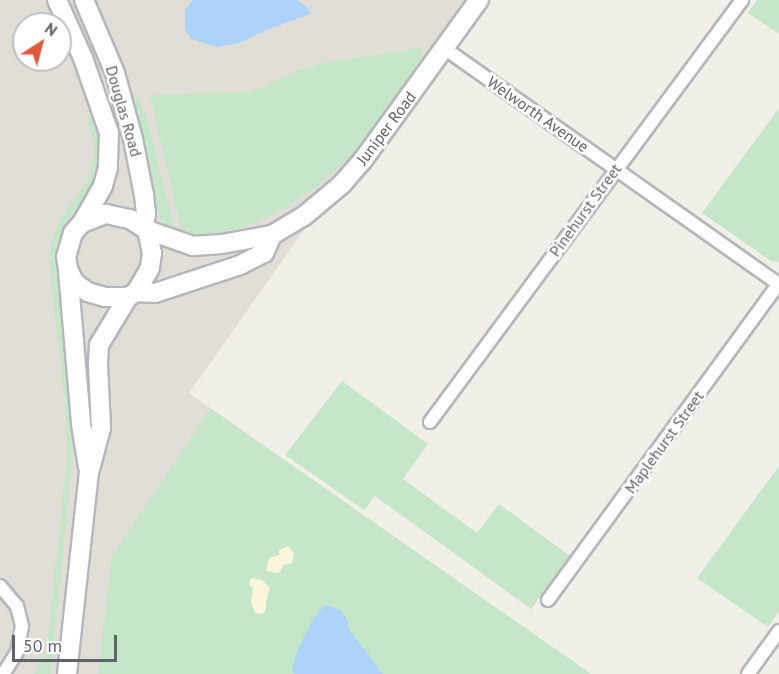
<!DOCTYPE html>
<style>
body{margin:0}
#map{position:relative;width:779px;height:674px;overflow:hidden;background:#f0efe8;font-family:"PT Sans",sans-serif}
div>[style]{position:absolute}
.education>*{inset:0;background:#e0ded6}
.green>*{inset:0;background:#c6e6c9}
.sand>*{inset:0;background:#faf5da}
.water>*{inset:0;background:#add2fc}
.roads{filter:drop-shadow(2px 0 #b5b7bb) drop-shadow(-2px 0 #b5b7bb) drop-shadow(0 2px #b5b7bb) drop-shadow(0 -2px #b5b7bb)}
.street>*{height:12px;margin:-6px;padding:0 6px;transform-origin:6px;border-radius:6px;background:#fff}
.secondary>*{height:18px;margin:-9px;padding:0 9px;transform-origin:9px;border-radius:9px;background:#fff}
span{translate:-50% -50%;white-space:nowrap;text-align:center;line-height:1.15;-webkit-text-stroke:5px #fff;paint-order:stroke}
.street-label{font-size:16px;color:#5f6267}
.north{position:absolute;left:12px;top:12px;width:60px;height:60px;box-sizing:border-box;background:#fff;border:2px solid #bfc0c2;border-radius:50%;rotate:36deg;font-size:16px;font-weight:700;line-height:24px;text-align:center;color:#5f6267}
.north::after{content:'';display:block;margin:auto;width:21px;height:27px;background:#e3573b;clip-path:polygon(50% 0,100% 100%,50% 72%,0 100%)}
.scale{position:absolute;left:12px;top:635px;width:105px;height:27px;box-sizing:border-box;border:3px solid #5f6267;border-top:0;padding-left:8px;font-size:18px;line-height:21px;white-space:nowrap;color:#5f6267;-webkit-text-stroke:4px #fff;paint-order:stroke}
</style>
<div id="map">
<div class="education">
<i style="clip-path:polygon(evenodd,0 0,466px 0,189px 393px,591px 674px,0 674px,0 0,24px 24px,60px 24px,60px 60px,24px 60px,24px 24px)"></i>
</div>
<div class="green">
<i style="clip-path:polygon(757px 0,779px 0,779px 34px,748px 13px)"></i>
<i style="clip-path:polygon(422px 46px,423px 61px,378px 124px,360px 147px,318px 186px,278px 212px,240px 229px,201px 235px,182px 233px,150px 95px,250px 92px,297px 71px,327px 62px,404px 51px)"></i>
<i style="clip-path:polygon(138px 98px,148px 122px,175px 231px,162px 222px,156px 208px,150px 166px,132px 100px)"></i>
<i style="clip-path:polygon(779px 108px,779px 262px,771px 261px,702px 213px)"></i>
<i style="clip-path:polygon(94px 116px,101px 145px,98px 173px,92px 189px,65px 224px,56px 248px,68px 363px,73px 454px,51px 674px,34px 674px,47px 647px,67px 457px,65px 401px,49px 264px,50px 248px,59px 222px,89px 178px,95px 151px,87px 117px)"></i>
<i style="clip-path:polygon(342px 381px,428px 444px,403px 479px,477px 533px,499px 504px,570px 556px,531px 609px,375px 496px,364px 510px,285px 455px)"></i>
<i style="clip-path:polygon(211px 409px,591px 674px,98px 674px,112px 556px)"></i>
<i style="clip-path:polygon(779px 466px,779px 611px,768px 627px,697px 578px)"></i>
</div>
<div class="sand">
<i style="clip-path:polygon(288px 546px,294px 553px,292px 563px,284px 565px,279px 573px,266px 571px,269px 558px,279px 555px,279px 550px)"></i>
<i style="clip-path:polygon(251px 578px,262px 580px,270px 588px,266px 601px,266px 610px,262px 614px,255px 613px,251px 602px,253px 588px,249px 585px)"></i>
</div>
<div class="water">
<i style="clip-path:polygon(193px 0,297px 0,309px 9px,310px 14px,269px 29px,239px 43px,217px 47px,191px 39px,185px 30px,185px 10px)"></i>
<i style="clip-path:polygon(325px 605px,340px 610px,348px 620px,348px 628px,383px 674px,294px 674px,292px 668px,298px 649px,315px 616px)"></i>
</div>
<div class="roads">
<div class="street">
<i style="left:444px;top:48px;width:410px;rotate:35.2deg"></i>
<i style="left:430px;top:422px;width:525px;rotate:-53.52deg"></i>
<i style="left:0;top:586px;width:26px;rotate:50deg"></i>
<i style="left:17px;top:606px;width:21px;rotate:76deg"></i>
<i style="left:22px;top:626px;width:26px;rotate:101deg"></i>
<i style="left:17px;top:652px;width:26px;rotate:122deg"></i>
<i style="left:548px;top:600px;width:392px;rotate:-53.9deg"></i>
<i style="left:748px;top:674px;width:53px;rotate:-54.2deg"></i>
</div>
<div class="secondary">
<i style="left:57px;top:0;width:64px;rotate:65.9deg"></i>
<i style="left:83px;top:58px;width:79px;rotate:70.9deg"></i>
<i style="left:109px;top:133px;width:35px;rotate:92deg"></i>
<i style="left:108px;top:168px;width:19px;rotate:106deg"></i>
<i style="left:103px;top:186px;width:43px;rotate:119.6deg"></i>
<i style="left:84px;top:0;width:79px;rotate:67deg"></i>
<i style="left:115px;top:73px;width:68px;rotate:74.7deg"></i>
<i style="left:133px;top:139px;width:57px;rotate:78.9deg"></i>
<i style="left:144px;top:195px;width:19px;rotate:84deg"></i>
<i style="left:146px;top:214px;width:12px;rotate:99deg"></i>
<i style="left:106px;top:214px;width:25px;rotate:12deg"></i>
<i style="left:130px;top:219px;width:20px;rotate:33deg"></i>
<i style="left:147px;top:230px;width:24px;rotate:78deg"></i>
<i style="left:152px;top:253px;width:15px;rotate:98deg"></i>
<i style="left:150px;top:268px;width:28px;rotate:120deg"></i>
<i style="left:136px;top:292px;width:9px;rotate:148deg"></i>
<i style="left:128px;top:297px;width:23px;rotate:180deg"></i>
<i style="left:105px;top:297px;width:18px;rotate:-164deg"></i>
<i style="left:88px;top:292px;width:16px;rotate:-145deg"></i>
<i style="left:75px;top:283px;width:16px;rotate:-117deg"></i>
<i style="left:68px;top:269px;width:12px;rotate:-99deg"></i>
<i style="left:66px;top:257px;width:25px;rotate:-74deg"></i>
<i style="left:73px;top:233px;width:13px;rotate:-48deg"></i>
<i style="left:82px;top:223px;width:26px;rotate:-21deg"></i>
<i style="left:147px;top:230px;width:49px;rotate:19.2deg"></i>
<i style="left:193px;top:246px;width:29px;rotate:-4deg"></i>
<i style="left:222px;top:244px;width:51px;rotate:-10.2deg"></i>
<i style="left:272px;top:235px;width:37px;rotate:-31deg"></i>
<i style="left:304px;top:216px;width:50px;rotate:-40.1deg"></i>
<i style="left:342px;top:184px;width:32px;rotate:-49deg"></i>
<i style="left:363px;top:160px;width:198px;rotate:-54.1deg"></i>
<i style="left:68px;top:271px;width:154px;rotate:85.1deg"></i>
<i style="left:81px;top:424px;width:44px;rotate:80.8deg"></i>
<i style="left:136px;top:292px;width:19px;rotate:3deg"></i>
<i style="left:155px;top:293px;width:89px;rotate:-18.2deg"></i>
<i style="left:240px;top:265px;width:27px;rotate:-27deg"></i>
<i style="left:264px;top:253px;width:20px;rotate:-66deg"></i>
<i style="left:67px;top:674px;width:202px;rotate:-83.8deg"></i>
<i style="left:89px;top:473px;width:47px;rotate:-75.1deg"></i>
<i style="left:101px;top:428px;width:64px;rotate:-92.7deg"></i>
<i style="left:98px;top:364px;width:19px;rotate:-87deg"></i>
<i style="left:99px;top:345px;width:56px;rotate:-58.9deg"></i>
</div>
</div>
<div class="street-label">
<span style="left:124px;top:111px;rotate:74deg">Douglas Road</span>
<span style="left:538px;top:114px;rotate:35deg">Welworth Avenue</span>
<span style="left:386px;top:128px;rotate:-53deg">Juniper Road</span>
<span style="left:585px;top:210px;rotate:-54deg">Pinehurst Street</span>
<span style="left:664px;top:442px;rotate:-54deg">Maplehurst Street</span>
</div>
<div class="north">N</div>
<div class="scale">50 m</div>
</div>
